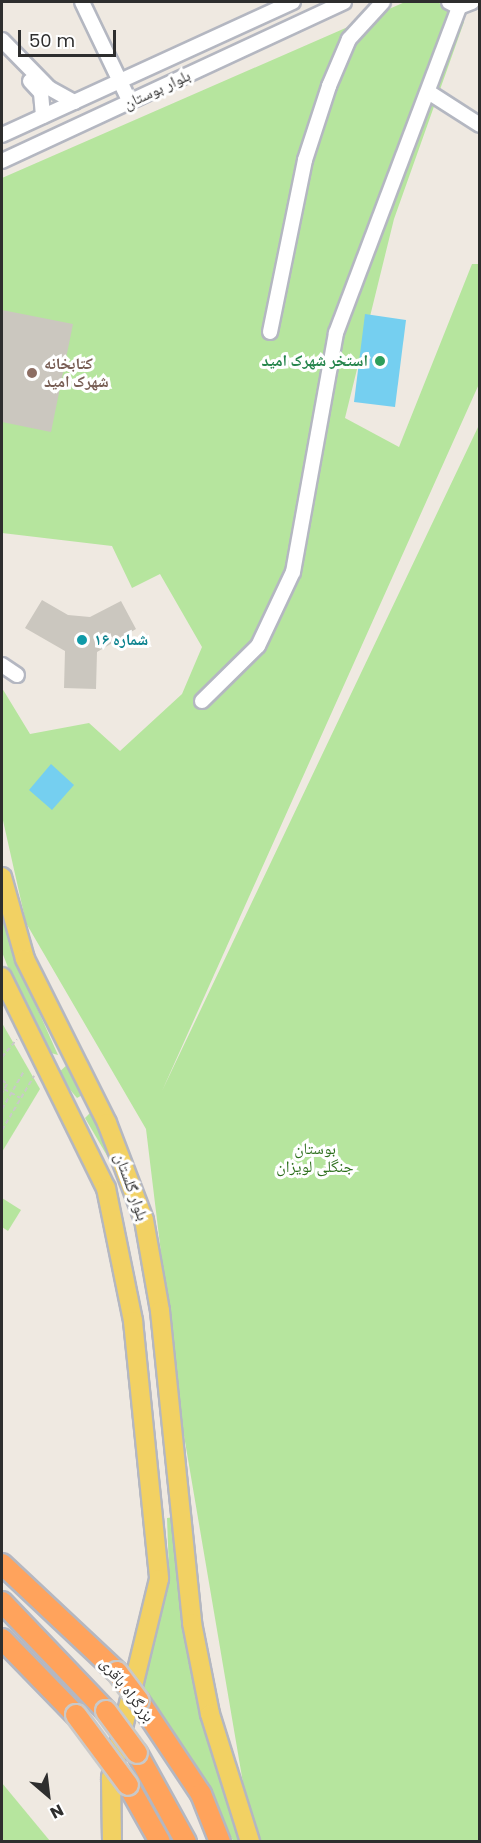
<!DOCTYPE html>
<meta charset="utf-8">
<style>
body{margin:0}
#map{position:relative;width:481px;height:1843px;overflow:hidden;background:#efe9e1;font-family:Poppins,"Noto Naskh Arabic",sans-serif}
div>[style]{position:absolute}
.green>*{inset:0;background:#b6e59e}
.water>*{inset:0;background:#75cff0}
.building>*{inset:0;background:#cbc7bf}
.path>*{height:2px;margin-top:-1px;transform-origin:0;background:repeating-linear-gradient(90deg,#c9c9c9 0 4.5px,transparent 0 7.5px)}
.roads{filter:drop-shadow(2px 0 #b4b7c1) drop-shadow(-2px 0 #b4b7c1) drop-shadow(0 2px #b4b7c1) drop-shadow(0 -2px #b4b7c1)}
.minor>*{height:14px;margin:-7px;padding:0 7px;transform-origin:7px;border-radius:7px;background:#fff}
.major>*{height:18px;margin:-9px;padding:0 9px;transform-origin:9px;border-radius:9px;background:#f2d163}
.highway>*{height:20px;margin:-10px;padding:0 10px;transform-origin:10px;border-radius:10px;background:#ffa35c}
.bridges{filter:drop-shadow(2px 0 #c9c9c9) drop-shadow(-2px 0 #c9c9c9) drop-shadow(0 2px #c9c9c9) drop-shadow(0 -2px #c9c9c9)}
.highway-bridge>*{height:20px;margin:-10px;padding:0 10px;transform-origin:10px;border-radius:10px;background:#ffa35c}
.dots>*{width:16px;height:16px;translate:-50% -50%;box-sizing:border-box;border:3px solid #fff;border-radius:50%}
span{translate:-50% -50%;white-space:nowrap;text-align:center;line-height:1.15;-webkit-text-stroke:6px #fff;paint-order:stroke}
.street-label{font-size:16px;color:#2e2e2e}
.leisure-label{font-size:16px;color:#27864d;font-weight:700}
.right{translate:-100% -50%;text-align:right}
.education-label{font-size:16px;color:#785e54;font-weight:700}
.left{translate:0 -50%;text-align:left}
.culture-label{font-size:16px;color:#0d838f;font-weight:700}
.park-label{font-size:16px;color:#2c6e1b}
.frame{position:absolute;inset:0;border:3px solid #2e2e2e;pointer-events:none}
.north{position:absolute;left:18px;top:1765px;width:60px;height:60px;-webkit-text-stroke:4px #fff;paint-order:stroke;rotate:152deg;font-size:16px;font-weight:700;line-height:24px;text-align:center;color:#2e2e2e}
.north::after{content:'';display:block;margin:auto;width:21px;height:27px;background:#2e2e2e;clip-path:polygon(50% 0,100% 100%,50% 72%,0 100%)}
.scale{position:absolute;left:18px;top:30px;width:98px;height:27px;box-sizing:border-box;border:3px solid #2e2e2e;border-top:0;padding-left:8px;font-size:18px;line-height:21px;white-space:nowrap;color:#2e2e2e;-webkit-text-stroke:4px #fff;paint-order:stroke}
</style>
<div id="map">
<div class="green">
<i style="clip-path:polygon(405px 2px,438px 2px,464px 22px,394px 219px,345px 418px,399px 447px,472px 264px,479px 264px,479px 384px,162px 1091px,479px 425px,479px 1841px,258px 1841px,251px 1830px,181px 1418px,146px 1129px,26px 923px,2px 816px,2px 688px,30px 734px,89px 723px,120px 751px,182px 694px,202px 647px,160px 574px,132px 588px,112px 546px,2px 533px,2px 178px)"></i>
<i style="clip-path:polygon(2px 907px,25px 981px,58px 1055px,51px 1053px,18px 993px,2px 952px)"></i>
<i style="clip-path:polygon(2px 1023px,40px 1089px,2px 1152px)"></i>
<i style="clip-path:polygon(68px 1064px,86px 1093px,77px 1098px,57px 1074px)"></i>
<i style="clip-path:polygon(94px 1109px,116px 1171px,85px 1118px)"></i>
<i style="clip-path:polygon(2px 1198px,21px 1210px,8px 1231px,2px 1227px)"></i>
<i style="clip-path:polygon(175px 1517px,246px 1841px,233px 1841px,200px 1775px,138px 1682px,162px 1613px,169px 1571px,167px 1518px)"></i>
<i style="clip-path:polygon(2px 1783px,50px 1841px,2px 1841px)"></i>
</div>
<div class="water">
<i style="clip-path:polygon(365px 314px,406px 320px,395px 407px,354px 402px)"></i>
<i style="clip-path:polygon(51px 764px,74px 785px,52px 810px,29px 790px)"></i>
</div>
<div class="building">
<i style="clip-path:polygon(2px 310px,73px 324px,51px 432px,2px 422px)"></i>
<i style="clip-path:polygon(42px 600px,68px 615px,90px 617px,121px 601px,136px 629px,97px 652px,96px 689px,64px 688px,65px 651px,25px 628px)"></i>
</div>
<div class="path">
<i style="left:2px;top:1057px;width:23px;rotate:-50deg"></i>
<i style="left:2px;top:1080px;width:6px;rotate:39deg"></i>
<i style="left:7px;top:1084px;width:10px;rotate:119deg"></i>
<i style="left:4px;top:1089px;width:18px;rotate:29deg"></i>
<i style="left:2px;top:1109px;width:44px;rotate:-59.9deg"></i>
<i style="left:2px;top:1130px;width:63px;rotate:-59.3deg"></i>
</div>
<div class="roads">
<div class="minor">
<i style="left:82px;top:2px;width:111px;rotate:64.4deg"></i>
<i style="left:449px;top:2px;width:11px;rotate:27deg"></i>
<i style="left:459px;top:7px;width:14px;rotate:-21deg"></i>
<i style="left:2px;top:40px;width:67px;rotate:45.6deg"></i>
<i style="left:49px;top:88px;width:29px;rotate:29deg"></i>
<i style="left:30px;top:81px;width:16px;rotate:47deg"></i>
<i style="left:41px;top:93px;width:23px;rotate:85deg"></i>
<i style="left:430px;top:93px;width:59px;rotate:32.6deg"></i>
<i style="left:2px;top:135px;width:320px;rotate:-24.6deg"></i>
<i style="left:2px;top:161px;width:377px;rotate:-24.9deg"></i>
<i style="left:270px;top:332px;width:176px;rotate:-78.5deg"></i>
<i style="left:305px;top:160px;width:78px;rotate:-72deg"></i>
<i style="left:329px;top:86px;width:51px;rotate:-66.9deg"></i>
<i style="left:349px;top:39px;width:50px;rotate:-47.4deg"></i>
<i style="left:2px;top:665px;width:18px;rotate:34deg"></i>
<i style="left:202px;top:701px;width:78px;rotate:-44.5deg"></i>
<i style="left:258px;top:646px;width:82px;rotate:-64.7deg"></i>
<i style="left:293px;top:572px;width:243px;rotate:-79.8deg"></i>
<i style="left:336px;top:333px;width:348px;rotate:-69.3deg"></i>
</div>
<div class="major">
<i style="left:2px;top:877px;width:85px;rotate:74.3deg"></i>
<i style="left:25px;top:959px;width:183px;rotate:63.4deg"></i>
<i style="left:107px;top:1123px;width:104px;rotate:69.1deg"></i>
<i style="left:144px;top:1220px;width:92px;rotate:80deg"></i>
<i style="left:160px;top:1311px;width:314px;rotate:84.1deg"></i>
<i style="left:192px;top:1623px;width:93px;rotate:78.8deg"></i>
<i style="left:210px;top:1714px;width:134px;rotate:72.6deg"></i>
<i style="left:2px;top:977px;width:235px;rotate:63.8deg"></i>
<i style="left:106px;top:1188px;width:136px;rotate:78.5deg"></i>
<i style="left:133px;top:1321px;width:259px;rotate:84.2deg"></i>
<i style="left:159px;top:1579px;width:205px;rotate:103.6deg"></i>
<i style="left:111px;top:1778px;width:64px;rotate:89.1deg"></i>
</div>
<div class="highway">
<i style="left:2px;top:1564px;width:158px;rotate:43.2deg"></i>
<i style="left:2px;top:1602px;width:151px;rotate:46.3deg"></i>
<i style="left:2px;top:1639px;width:106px;rotate:45.8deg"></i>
<i style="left:139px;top:1701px;width:112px;rotate:56.3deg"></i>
<i style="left:201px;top:1794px;width:52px;rotate:68.4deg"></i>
<i style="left:137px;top:1753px;width:102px;rotate:61.2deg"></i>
<i style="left:128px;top:1785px;width:65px;rotate:60.7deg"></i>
</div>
</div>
<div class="bridges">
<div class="highway-bridge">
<i style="left:117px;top:1672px;width:36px;rotate:53deg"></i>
<i style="left:106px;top:1711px;width:52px;rotate:53.6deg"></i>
<i style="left:76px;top:1715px;width:87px;rotate:53.4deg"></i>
</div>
</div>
<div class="dots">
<i style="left:380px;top:361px;background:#2e9e5b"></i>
<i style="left:32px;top:373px;background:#8d6e63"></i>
<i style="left:82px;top:640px;background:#0f9aa8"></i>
</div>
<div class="street-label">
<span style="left:157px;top:90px;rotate:-25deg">بلوار بوستان</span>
<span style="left:131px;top:1187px;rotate:70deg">بلوار گلستان</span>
<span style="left:127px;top:1690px;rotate:52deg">بزرگراه باقری</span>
</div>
<div class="leisure-label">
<span class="right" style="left:368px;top:361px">استخر شهرک امید</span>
</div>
<div class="education-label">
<span class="left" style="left:44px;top:373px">کتابخانه<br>شهرک امید</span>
</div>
<div class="culture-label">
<span class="left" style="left:94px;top:640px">شماره ۱۶</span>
</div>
<div class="park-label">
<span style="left:315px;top:1158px">بوستان<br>جنگلی لویزان</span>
</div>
<div class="frame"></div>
<div class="north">N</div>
<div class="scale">50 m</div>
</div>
